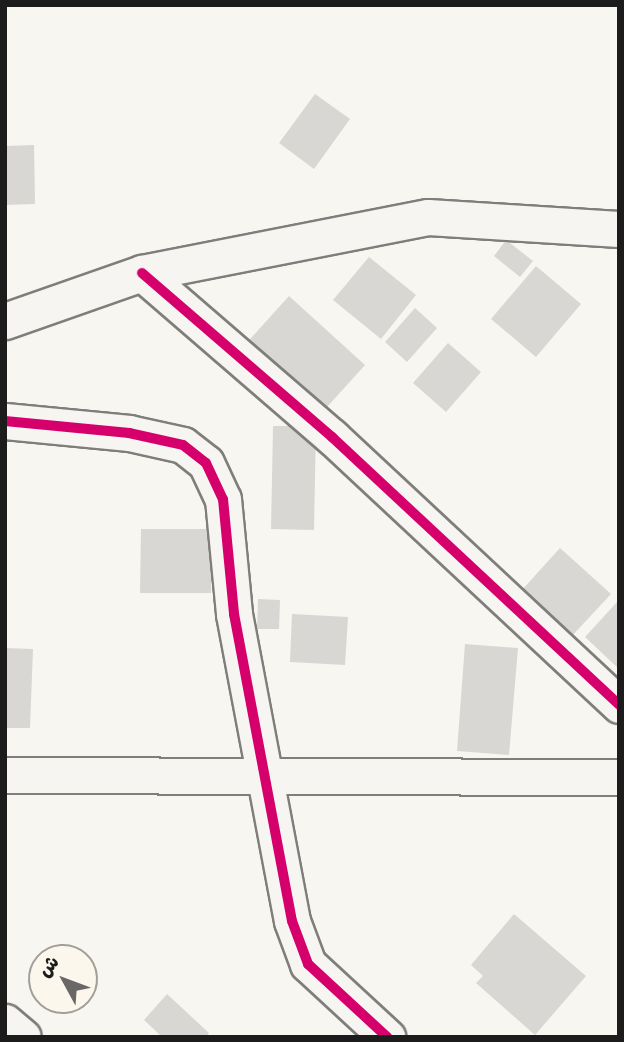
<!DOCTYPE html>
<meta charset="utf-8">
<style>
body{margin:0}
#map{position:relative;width:624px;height:1042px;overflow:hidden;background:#f8f6f0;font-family:Sriracha,"Playpen Sans Arabic",sans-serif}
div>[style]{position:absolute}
.building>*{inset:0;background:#d9d7d3}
.roads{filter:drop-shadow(2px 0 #7f7e7b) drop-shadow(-2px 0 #7f7e7b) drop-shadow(0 2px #7f7e7b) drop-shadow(0 -2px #7f7e7b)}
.minor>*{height:35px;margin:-17.5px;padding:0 17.5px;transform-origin:17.5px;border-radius:17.5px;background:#f6f5f1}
.cycleway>*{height:10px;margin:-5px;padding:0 5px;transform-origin:5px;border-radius:5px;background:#d6006c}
span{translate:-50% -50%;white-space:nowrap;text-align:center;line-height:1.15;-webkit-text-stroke:5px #fbf7ec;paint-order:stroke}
.frame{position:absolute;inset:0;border:7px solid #1c1c1c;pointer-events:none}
.north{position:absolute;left:28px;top:944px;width:70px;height:70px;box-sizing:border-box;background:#fbf7ec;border:2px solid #a29f99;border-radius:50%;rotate:311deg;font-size:19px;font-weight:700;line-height:28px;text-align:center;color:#1c1c1c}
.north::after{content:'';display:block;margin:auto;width:24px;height:32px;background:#696866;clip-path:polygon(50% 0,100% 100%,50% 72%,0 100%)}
</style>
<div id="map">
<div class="building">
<i style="clip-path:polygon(315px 94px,350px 119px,314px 169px,279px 143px)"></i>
<i style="clip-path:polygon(34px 145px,35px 204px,5px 205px,5px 146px)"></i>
<i style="clip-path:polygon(506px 240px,533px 261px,520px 277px,494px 256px)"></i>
<i style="clip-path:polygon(369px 257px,416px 295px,381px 339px,333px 300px)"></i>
<i style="clip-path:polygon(536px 266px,581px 304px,536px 357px,491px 319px)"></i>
<i style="clip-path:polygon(289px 296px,365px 365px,319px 416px,243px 347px)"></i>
<i style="clip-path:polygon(415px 308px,437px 328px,407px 362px,385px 342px)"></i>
<i style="clip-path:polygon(448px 343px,481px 372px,446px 412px,413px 383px)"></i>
<i style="clip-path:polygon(273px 426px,316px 426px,314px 530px,271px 529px)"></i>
<i style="clip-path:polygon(141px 529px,212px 529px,211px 593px,140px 593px)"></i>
<i style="clip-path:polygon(560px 548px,611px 594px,571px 637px,521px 591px)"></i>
<i style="clip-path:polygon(258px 599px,280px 600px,279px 629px,257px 629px)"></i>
<i style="clip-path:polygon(619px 600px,619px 669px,585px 637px)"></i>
<i style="clip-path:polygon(292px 614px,348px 617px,345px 665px,290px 662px)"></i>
<i style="clip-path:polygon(465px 644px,518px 648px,509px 755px,457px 751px)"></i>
<i style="clip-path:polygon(5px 648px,33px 649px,30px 728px,5px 728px)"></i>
<i style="clip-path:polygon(514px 914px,586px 976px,535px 1035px,476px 983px,483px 976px,471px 965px)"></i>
<i style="clip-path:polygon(167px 994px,209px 1033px,206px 1037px,162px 1037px,144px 1020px)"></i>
</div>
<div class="roads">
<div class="minor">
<i style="left:142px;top:273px;width:251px;rotate:40.8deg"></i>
<i style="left:332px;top:437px;width:393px;rotate:43deg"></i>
<i style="left:5px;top:321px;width:145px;rotate:-19.3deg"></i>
<i style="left:142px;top:273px;width:291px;rotate:-11.1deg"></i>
<i style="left:428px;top:217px;width:191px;rotate:3.6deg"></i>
<i style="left:5px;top:421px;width:125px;rotate:5.5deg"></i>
<i style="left:129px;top:433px;width:55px;rotate:12.5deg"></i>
<i style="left:183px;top:445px;width:29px;rotate:38deg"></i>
<i style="left:206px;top:463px;width:40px;rotate:65deg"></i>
<i style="left:223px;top:499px;width:116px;rotate:84.5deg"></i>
<i style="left:234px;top:614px;width:312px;rotate:79.3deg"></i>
<i style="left:292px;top:921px;width:46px;rotate:69.6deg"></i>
<i style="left:308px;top:964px;width:108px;rotate:42.7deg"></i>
<i style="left:5px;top:775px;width:614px;rotate:0.19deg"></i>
<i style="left:5px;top:1022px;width:23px;rotate:40deg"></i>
</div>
</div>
<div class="cycleway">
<i style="left:142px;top:273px;width:251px;rotate:40.8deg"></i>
<i style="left:332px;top:437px;width:393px;rotate:43deg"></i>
<i style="left:5px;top:421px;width:125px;rotate:5.5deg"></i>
<i style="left:129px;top:433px;width:55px;rotate:12.5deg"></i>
<i style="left:183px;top:445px;width:29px;rotate:38deg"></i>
<i style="left:206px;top:463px;width:40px;rotate:65deg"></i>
<i style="left:223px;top:499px;width:116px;rotate:84.5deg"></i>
<i style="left:234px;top:614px;width:312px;rotate:79.3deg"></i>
<i style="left:292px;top:921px;width:46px;rotate:69.6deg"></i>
<i style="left:308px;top:964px;width:108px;rotate:42.7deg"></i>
</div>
<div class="frame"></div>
<div class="north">ش</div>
</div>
